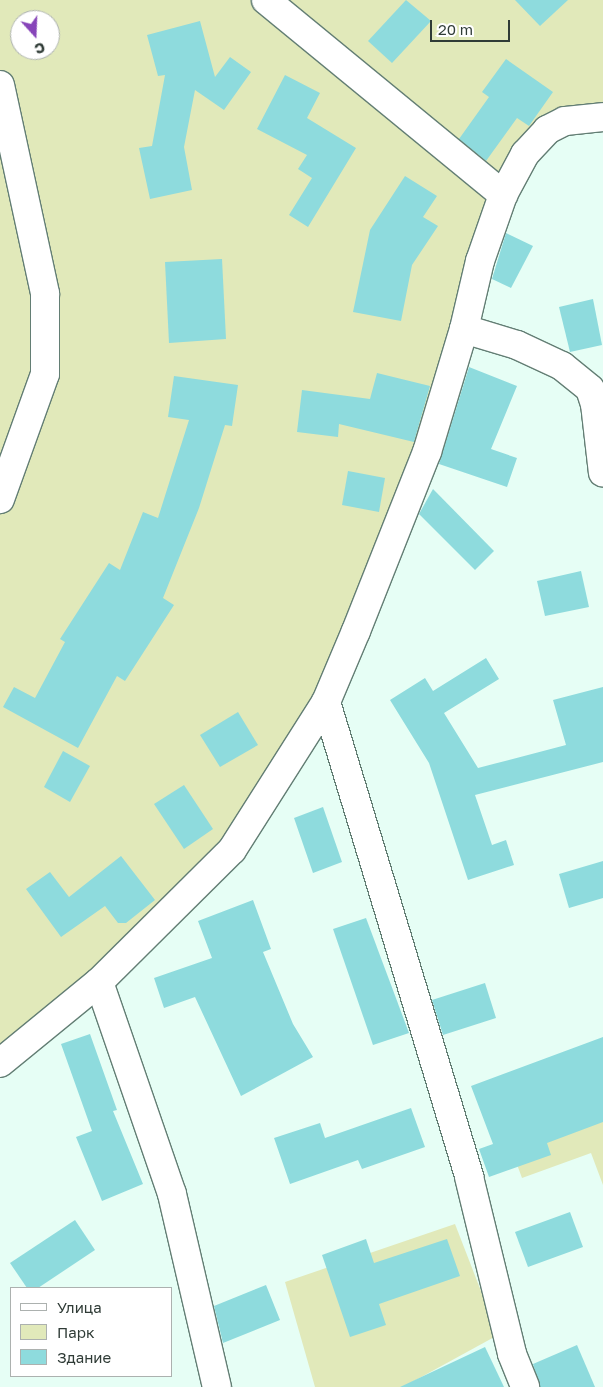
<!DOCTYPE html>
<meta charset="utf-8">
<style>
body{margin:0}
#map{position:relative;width:603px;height:1387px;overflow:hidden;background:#e6fef5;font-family:"Golos Text",sans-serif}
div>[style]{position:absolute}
.green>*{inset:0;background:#e1e9ba}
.building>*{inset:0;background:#8edbdd}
.roads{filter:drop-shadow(1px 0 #637e74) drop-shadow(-1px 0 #637e74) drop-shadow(0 1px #637e74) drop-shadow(0 -1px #637e74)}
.minor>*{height:28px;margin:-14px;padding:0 14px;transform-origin:14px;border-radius:14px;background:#fff}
span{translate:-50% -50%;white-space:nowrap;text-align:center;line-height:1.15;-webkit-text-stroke:5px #fff;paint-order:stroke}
.legend{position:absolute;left:10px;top:1287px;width:162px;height:90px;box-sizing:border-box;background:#fff;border:1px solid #acb1af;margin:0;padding:6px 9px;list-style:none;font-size:15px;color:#303c37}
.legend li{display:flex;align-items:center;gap:10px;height:25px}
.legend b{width:25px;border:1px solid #acb1af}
.north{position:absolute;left:10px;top:10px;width:50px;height:50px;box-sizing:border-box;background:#fff;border:1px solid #acb1af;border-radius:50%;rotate:160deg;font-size:14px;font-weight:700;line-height:20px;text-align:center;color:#303c37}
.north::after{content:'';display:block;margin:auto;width:18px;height:22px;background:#8745b9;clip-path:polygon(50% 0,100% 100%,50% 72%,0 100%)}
.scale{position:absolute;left:430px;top:20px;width:80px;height:22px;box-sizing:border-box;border:2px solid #303c37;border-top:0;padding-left:6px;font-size:15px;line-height:18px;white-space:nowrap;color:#303c37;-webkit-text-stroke:4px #fff;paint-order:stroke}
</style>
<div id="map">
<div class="green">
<i style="clip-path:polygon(evenodd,0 0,603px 0,603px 119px,594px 118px,525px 158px,351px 633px,228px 846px,0 1075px,0 0,20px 20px,50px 20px,50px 50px,20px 50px,20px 20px)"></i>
<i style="clip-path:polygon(603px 1053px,603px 1185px,591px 1153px,522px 1178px,491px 1094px)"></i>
<i style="clip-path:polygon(455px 1224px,498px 1335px,403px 1387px,315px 1387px,285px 1282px)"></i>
</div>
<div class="building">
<i style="clip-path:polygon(406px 0,431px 21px,392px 63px,368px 41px)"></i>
<i style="clip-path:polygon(515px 0,568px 0,540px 26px)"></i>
<i style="clip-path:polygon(200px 21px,215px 77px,230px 57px,251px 72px,224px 110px,195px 90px,184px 147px,192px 190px,150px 199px,139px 148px,152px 146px,165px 75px,158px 76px,147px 35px)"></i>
<i style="clip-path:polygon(506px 59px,553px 92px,529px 126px,517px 118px,486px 161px,459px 139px,489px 97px,482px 92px)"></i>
<i style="clip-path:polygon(285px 75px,320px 93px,307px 118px,356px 148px,308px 227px,289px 215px,312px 178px,298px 169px,307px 155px,257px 129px)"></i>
<i style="clip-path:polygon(405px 176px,437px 196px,423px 217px,438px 226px,412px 265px,401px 321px,353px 312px,370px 230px)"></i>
<i style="clip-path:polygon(506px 233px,533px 246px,511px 288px,492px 279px)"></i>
<i style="clip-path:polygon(222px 259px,226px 339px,169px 343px,165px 262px)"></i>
<i style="clip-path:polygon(593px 299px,602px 345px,570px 352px,559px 307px)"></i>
<i style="clip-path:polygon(469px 367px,517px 386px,491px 449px,517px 458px,507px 487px,439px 464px)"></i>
<i style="clip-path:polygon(377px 373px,430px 386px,414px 442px,339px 424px,338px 437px,297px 432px,302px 390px,370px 399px)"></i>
<i style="clip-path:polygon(174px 376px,238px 385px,232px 426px,225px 425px,199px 508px,163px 598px,174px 605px,125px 681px,117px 676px,78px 748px,3px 707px,14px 687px,35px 698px,65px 642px,60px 639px,109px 563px,120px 570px,143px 512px,158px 518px,189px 420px,168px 417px)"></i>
<i style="clip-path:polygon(348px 471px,385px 478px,379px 512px,342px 505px)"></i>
<i style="clip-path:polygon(433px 489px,494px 551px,475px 570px,419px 514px)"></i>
<i style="clip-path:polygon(581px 571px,589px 607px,545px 616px,537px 581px)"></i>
<i style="clip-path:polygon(486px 658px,499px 679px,444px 713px,478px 768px,566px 745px,553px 700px,603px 687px,603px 762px,475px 795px,492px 845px,506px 840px,514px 865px,468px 880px,429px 763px,390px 700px,425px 678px,433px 691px)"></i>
<i style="clip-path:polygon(238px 712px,258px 745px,220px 767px,200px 735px)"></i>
<i style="clip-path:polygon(63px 751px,90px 766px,70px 802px,44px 787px)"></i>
<i style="clip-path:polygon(184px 785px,213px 829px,184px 849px,154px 804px)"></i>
<i style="clip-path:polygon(323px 807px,342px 862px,313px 873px,294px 818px)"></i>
<i style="clip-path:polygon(121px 856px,155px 900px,126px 923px,118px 923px,105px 906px,61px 937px,26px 889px,50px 872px,69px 897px)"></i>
<i style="clip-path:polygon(603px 861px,603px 898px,569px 908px,559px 874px)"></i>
<i style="clip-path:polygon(253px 900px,271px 949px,263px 952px,293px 1024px,313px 1057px,241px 1096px,195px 997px,164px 1008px,154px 978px,212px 958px,198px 921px)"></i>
<i style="clip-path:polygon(366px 918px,409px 1033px,373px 1045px,333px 929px)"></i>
<i style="clip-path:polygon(485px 983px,496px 1018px,443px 1035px,432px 1000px)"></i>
<i style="clip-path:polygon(90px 1034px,117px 1110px,113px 1111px,143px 1184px,102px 1201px,76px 1137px,92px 1131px,61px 1044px)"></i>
<i style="clip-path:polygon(603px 1037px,603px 1122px,547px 1143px,551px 1155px,489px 1177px,479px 1149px,493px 1144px,471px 1086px)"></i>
<i style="clip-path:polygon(411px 1108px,425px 1147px,362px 1169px,358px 1160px,290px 1184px,274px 1138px,320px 1123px,325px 1138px)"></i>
<i style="clip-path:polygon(570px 1212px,583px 1247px,528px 1267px,515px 1232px)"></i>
<i style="clip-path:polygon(75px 1220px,95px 1250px,38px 1288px,27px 1288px,10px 1263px)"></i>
<i style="clip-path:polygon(366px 1239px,374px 1263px,447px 1239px,460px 1276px,379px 1304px,386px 1325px,350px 1337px,322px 1255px)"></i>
<i style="clip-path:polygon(266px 1285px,280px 1320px,223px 1343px,214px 1306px)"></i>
<i style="clip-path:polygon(577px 1345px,595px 1387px,540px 1387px,533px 1364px)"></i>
<i style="clip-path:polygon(485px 1347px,504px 1387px,400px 1387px)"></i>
</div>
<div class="roads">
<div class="minor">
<i style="left:266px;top:0;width:307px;rotate:39.4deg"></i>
<i style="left:0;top:85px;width:214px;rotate:77.8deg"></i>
<i style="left:45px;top:294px;width:80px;rotate:90deg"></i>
<i style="left:45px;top:374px;width:133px;rotate:109.8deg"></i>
<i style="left:464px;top:329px;width:55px;rotate:16.8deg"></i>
<i style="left:517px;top:345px;width:50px;rotate:25deg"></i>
<i style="left:562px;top:366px;width:36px;rotate:39deg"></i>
<i style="left:590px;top:389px;width:16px;rotate:72deg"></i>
<i style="left:595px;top:404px;width:69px;rotate:83.4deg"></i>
<i style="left:326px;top:702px;width:496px;rotate:73.2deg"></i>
<i style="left:469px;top:1177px;width:182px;rotate:76.3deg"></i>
<i style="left:512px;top:1354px;width:35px;rotate:68deg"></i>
<i style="left:99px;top:982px;width:224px;rotate:71deg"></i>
<i style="left:172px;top:1194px;width:198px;rotate:76.9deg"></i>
<i style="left:0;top:1063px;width:128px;rotate:-39.3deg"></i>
<i style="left:99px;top:982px;width:187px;rotate:-44.8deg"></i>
<i style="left:232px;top:850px;width:175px;rotate:-57.6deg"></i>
<i style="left:326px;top:702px;width:77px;rotate:-67.1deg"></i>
<i style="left:356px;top:631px;width:193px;rotate:-68.4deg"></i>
<i style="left:427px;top:452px;width:128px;rotate:-73.3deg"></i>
<i style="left:464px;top:329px;width:70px;rotate:-76.8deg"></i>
<i style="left:480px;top:261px;width:70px;rotate:-70.8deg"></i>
<i style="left:503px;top:195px;width:47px;rotate:-61.8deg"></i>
<i style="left:525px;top:154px;width:33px;rotate:-47deg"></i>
<i style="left:547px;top:130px;width:20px;rotate:-27deg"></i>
<i style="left:565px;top:121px;width:38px;rotate:-6deg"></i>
</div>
</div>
<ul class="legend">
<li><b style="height:6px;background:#fff"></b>Улица</li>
<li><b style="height:14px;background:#e1e9ba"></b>Парк</li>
<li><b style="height:14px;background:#8edbdd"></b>Здание</li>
</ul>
<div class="north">С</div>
<div class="scale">20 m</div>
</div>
